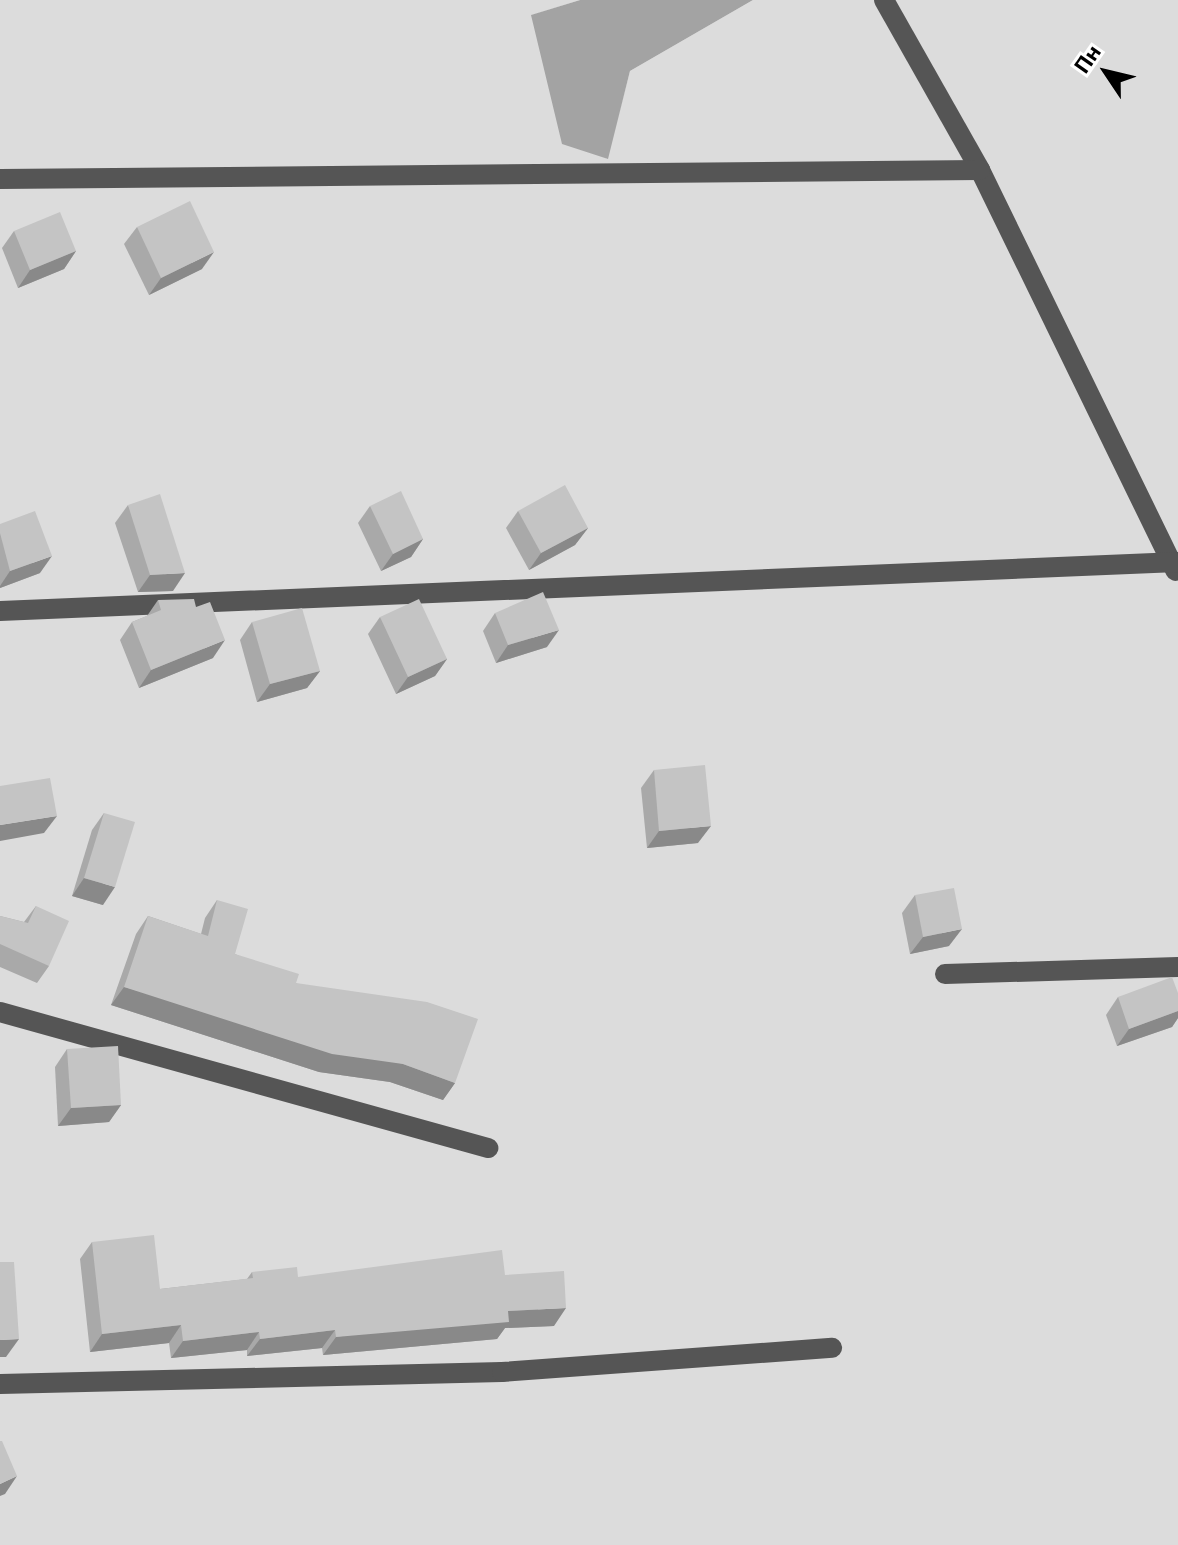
<!DOCTYPE html>
<meta charset="utf-8">
<style>
body{margin:0}
#map{position:relative;width:1178px;height:1545px;overflow:hidden;background:#fff;font-family:"Exo 2",sans-serif}
div>[style]{position:absolute}
.green>*{inset:0;background:#dcdcdc}
.water>*{inset:0;background:#a3a3a3}
.minor>*{height:20px;margin:-10px;padding:0 10px;transform-origin:10px;border-radius:10px;background:#555}
.wall>*{inset:0;background:#a9a9a9}
.shaded-wall>*{inset:0;background:#898989}
.building>*{inset:0;background:#c4c4c4}
span{translate:-50% -50%;white-space:nowrap;text-align:center;line-height:1.15;-webkit-text-stroke:6px #fff;paint-order:stroke}
.north{position:absolute;left:1066px;top:32px;width:80px;height:80px;-webkit-text-stroke:6px #fff;paint-order:stroke;rotate:305deg;font-size:22px;font-weight:700;line-height:32px;text-align:center;color:#000}
.north::after{content:'';display:block;margin:auto;width:28px;height:36px;background:#000;clip-path:polygon(50% 0,100% 100%,50% 72%,0 100%)}
</style>
<div id="map">
<div class="green">
<i style="clip-path:polygon(0 0,580px 0,532px 15px,607px 159px,630px 71px,753px 0,1178px 0,1178px 1545px,0 1545px)"></i>
</div>
<div class="water">
<i style="clip-path:polygon(580px 0,753px 0,630px 71px,608px 159px,562px 144px,531px 15px)"></i>
</div>
<div class="minor">
<i style="left:884px;top:0;width:195px;rotate:60.5deg"></i>
<i style="left:980px;top:170px;width:446px;rotate:64deg"></i>
<i style="left:0;top:179px;width:980px;rotate:-0.53deg"></i>
<i style="left:0;top:611px;width:1179px;rotate:-2.38deg"></i>
<i style="left:945px;top:974px;width:233px;rotate:-1.7deg"></i>
<i style="left:0;top:1012px;width:507px;rotate:15.57deg"></i>
<i style="left:0;top:1384px;width:502px;rotate:-1.37deg"></i>
<i style="left:502px;top:1372px;width:331px;rotate:-4.2deg"></i>
</div>
<div class="wall">
<i style="clip-path:polygon(137px 227px,202px 269px,149px 295px,124px 244px)"></i>
<i style="clip-path:polygon(14px 231px,76px 251px,64px 269px,18px 288px,2px 248px)"></i>
<i style="clip-path:polygon(128px 505px,173px 591px,138px 592px,115px 523px)"></i>
<i style="clip-path:polygon(370px 506px,423px 539px,411px 557px,381px 571px,358px 523px)"></i>
<i style="clip-path:polygon(518px 511px,588px 528px,575px 545px,529px 570px,506px 528px)"></i>
<i style="clip-path:polygon(0 524px,40px 573px,0 588px)"></i>
<i style="clip-path:polygon(158px 600px,213px 658px,139px 688px,120px 640px,132px 622px,147px 616px)"></i>
<i style="clip-path:polygon(495px 613px,547px 647px,496px 663px,483px 631px)"></i>
<i style="clip-path:polygon(380px 617px,447px 659px,435px 676px,396px 694px,368px 634px)"></i>
<i style="clip-path:polygon(252px 622px,320px 671px,307px 688px,257px 702px,240px 640px)"></i>
<i style="clip-path:polygon(654px 770px,698px 843px,647px 848px,641px 788px)"></i>
<i style="clip-path:polygon(104px 813px,103px 905px,72px 896px,92px 830px)"></i>
<i style="clip-path:polygon(915px 895px,949px 946px,910px 954px,902px 913px)"></i>
<i style="clip-path:polygon(217px 900px,235px 954px,296px 983px,455px 1083px,443px 1100px,390px 1082px,319px 1072px,111px 1005px,136px 934px,148px 916px,201px 934px,205px 918px)"></i>
<i style="clip-path:polygon(36px 906px,49px 966px,37px 983px,0 967px,0 916px,24px 922px)"></i>
<i style="clip-path:polygon(1178px 993px,1178px 1018px,1172px 1027px,1117px 1046px,1106px 1015px,1118px 997px)"></i>
<i style="clip-path:polygon(67px 1049px,121px 1105px,109px 1122px,58px 1126px,55px 1067px)"></i>
<i style="clip-path:polygon(92px 1242px,160px 1289px,247px 1279px,252px 1272px,298px 1277px,505px 1275px,554px 1326px,505px 1328px,497px 1339px,323px 1355px,322px 1348px,247px 1356px,247px 1350px,171px 1358px,169px 1343px,90px 1352px,80px 1259px)"></i>
</div>
<div class="shaded-wall">
<i style="clip-path:polygon(76px 251px,64px 269px,18px 288px,30px 270px)"></i>
<i style="clip-path:polygon(214px 252px,202px 269px,149px 295px,161px 278px)"></i>
<i style="clip-path:polygon(588px 528px,575px 545px,529px 570px,541px 553px)"></i>
<i style="clip-path:polygon(423px 539px,411px 557px,381px 571px,393px 554px)"></i>
<i style="clip-path:polygon(52px 556px,40px 573px,0 588px,0 586px,10px 571px)"></i>
<i style="clip-path:polygon(185px 573px,173px 591px,138px 592px,150px 575px)"></i>
<i style="clip-path:polygon(559px 630px,547px 647px,496px 663px,508px 645px)"></i>
<i style="clip-path:polygon(225px 640px,213px 658px,139px 688px,151px 670px)"></i>
<i style="clip-path:polygon(447px 659px,435px 676px,396px 694px,408px 677px)"></i>
<i style="clip-path:polygon(320px 671px,307px 688px,257px 702px,270px 684px)"></i>
<i style="clip-path:polygon(57px 816px,44px 833px,0 841px,0 825px)"></i>
<i style="clip-path:polygon(711px 826px,698px 843px,647px 848px,659px 831px)"></i>
<i style="clip-path:polygon(84px 878px,115px 887px,103px 905px,72px 896px)"></i>
<i style="clip-path:polygon(962px 929px,949px 946px,910px 954px,923px 937px)"></i>
<i style="clip-path:polygon(124px 987px,403px 1064px,455px 1083px,443px 1100px,390px 1082px,319px 1072px,111px 1005px)"></i>
<i style="clip-path:polygon(1178px 1011px,1178px 1018px,1172px 1027px,1117px 1046px,1129px 1029px)"></i>
<i style="clip-path:polygon(121px 1105px,109px 1122px,58px 1126px,71px 1108px)"></i>
<i style="clip-path:polygon(566px 1308px,554px 1326px,505px 1328px,497px 1339px,323px 1355px,336px 1337px,508px 1311px)"></i>
<i style="clip-path:polygon(181px 1325px,169px 1343px,90px 1352px,102px 1334px)"></i>
<i style="clip-path:polygon(335px 1330px,322px 1348px,247px 1356px,260px 1339px)"></i>
<i style="clip-path:polygon(259px 1332px,247px 1350px,171px 1358px,183px 1341px)"></i>
<i style="clip-path:polygon(19px 1339px,6px 1357px,0 1357px,0 1340px)"></i>
<i style="clip-path:polygon(17px 1476px,5px 1494px,0 1496px,0 1484px)"></i>
</div>
<div class="building">
<i style="clip-path:polygon(190px 201px,214px 252px,161px 278px,137px 227px)"></i>
<i style="clip-path:polygon(60px 212px,76px 251px,30px 270px,14px 231px)"></i>
<i style="clip-path:polygon(565px 485px,588px 528px,541px 553px,518px 511px)"></i>
<i style="clip-path:polygon(401px 491px,423px 539px,393px 554px,370px 506px)"></i>
<i style="clip-path:polygon(160px 494px,185px 573px,150px 575px,128px 505px)"></i>
<i style="clip-path:polygon(35px 511px,52px 556px,10px 571px,0 533px,0 524px)"></i>
<i style="clip-path:polygon(543px 592px,559px 630px,508px 645px,495px 613px)"></i>
<i style="clip-path:polygon(194px 599px,196px 607px,210px 602px,225px 640px,151px 670px,132px 622px,161px 610px,158px 600px)"></i>
<i style="clip-path:polygon(419px 599px,447px 659px,408px 677px,380px 617px)"></i>
<i style="clip-path:polygon(302px 608px,320px 671px,270px 684px,252px 622px)"></i>
<i style="clip-path:polygon(705px 765px,711px 826px,659px 831px,654px 770px)"></i>
<i style="clip-path:polygon(50px 778px,57px 816px,0 825px,0 786px)"></i>
<i style="clip-path:polygon(104px 813px,135px 822px,115px 887px,84px 878px)"></i>
<i style="clip-path:polygon(954px 888px,962px 929px,923px 937px,915px 895px)"></i>
<i style="clip-path:polygon(217px 900px,248px 909px,235px 954px,299px 974px,296px 983px,427px 1002px,478px 1019px,455px 1083px,403px 1064px,332px 1054px,124px 987px,148px 916px,208px 936px)"></i>
<i style="clip-path:polygon(36px 906px,69px 921px,49px 966px,0 944px,0 916px,28px 923px)"></i>
<i style="clip-path:polygon(1172px 977px,1178px 993px,1178px 1011px,1129px 1029px,1118px 997px)"></i>
<i style="clip-path:polygon(118px 1046px,121px 1105px,71px 1108px,67px 1049px)"></i>
<i style="clip-path:polygon(154px 1235px,160px 1289px,253px 1278px,252px 1272px,297px 1267px,298px 1277px,502px 1250px,505px 1275px,564px 1271px,566px 1308px,508px 1311px,509px 1322px,336px 1337px,335px 1330px,260px 1339px,259px 1332px,183px 1341px,181px 1325px,102px 1334px,92px 1242px)"></i>
<i style="clip-path:polygon(0 1262px,14px 1262px,19px 1339px,0 1340px)"></i>
<i style="clip-path:polygon(0 1441px,2px 1441px,17px 1476px,0 1484px)"></i>
</div>
<div class="north">Пн</div>
</div>
